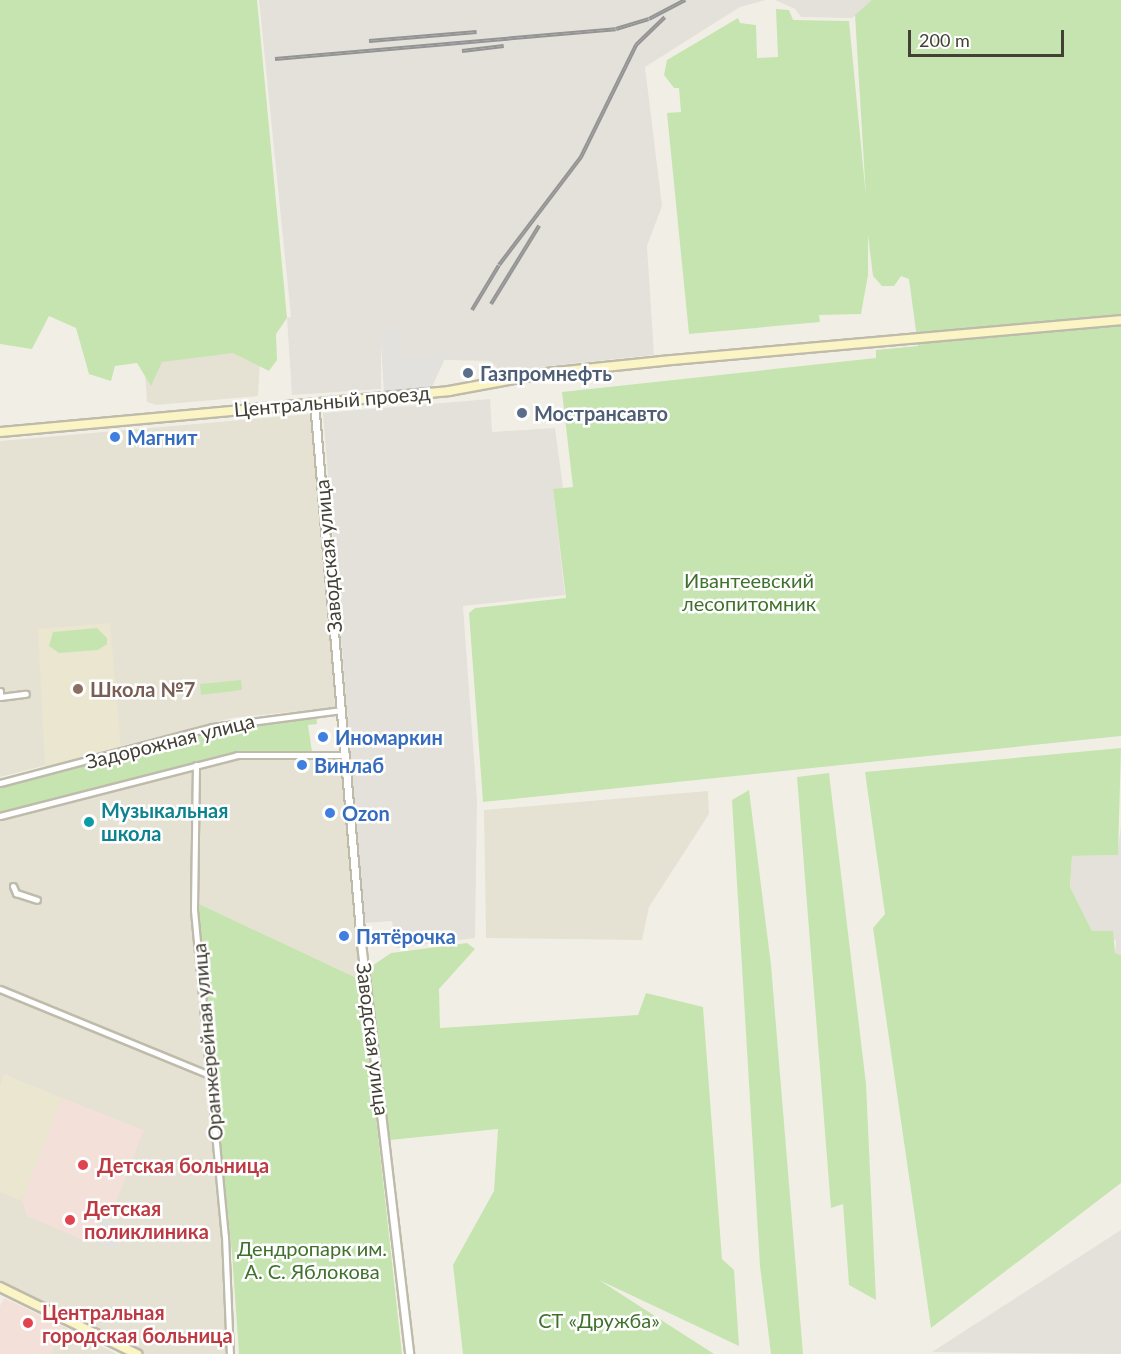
<!DOCTYPE html>
<meta charset="utf-8">
<style>
body{margin:0}
#map{position:relative;width:1121px;height:1354px;overflow:hidden;background:#f1efe5;font-family:Lato,sans-serif}
div>[style]{position:absolute}
.residential>*{inset:0;background:#e5e2d4}
.industrial>*{inset:0;background:#e4e1da}
.education>*{inset:0;background:#eae6d0}
.medical>*{inset:0;background:#f2e0d9}
.green>*{inset:0;background:#c6e4b0}
.parking>*{inset:0;background:#e2e1dd}
.roads{filter:drop-shadow(2px 0 #bfbbab) drop-shadow(-2px 0 #bfbbab) drop-shadow(0 2px #bfbbab) drop-shadow(0 -2px #bfbbab)}
.minor>*{height:5px;margin:-2.5px;padding:0 2.5px;transform-origin:2.5px;border-radius:2.5px;background:#fff}
.tertiary>*{height:7px;margin:-3.5px;padding:0 3.5px;transform-origin:3.5px;border-radius:3.5px;background:#fff}
.secondary>*{height:8px;margin:-4px;padding:0 4px;transform-origin:4px;border-radius:4px;background:#fbf5c6}
.rail>*{height:4px;margin-top:-2px;transform-origin:0;background:repeating-linear-gradient(90deg,#fff 0 4.5px,#949494 0 9px);box-sizing:border-box;border-block:2px solid #949494}
.dots>*{width:16px;height:16px;translate:-50% -50%;box-sizing:border-box;border:3px solid #fff;border-radius:50%}
span{translate:-50% -50%;white-space:nowrap;text-align:center;line-height:1.15;-webkit-text-stroke:5px #fff;paint-order:stroke}
.service-label{font-size:20px;color:#4e5e75;font-weight:700}
.left{translate:0 -50%;text-align:left}
.street-label{font-size:20px;color:#434035}
.shop-label{font-size:20px;color:#366cbe;font-weight:700}
.park-label{font-size:20px;color:#3e712c}
.education-label{font-size:20px;color:#785e54;font-weight:700}
.culture-label{font-size:20px;color:#0d838f;font-weight:700}
.health-label{font-size:20px;color:#be3a42;font-weight:700}
.scale{position:absolute;left:908px;top:30px;width:156px;height:27px;box-sizing:border-box;border:3px solid #434035;border-top:0;padding-left:8px;font-size:18px;line-height:21px;white-space:nowrap;color:#434035;-webkit-text-stroke:4px #fff;paint-order:stroke}
</style>
<div id="map">
<div class="residential">
<i style="clip-path:polygon(261px 346px,258px 396px,156px 405px,147px 402px,144px 358px)"></i>
<i style="clip-path:polygon(310px 414px,339px 707px,232px 718px,0 777px,0 441px)"></i>
<i style="clip-path:polygon(250px 755px,342px 758px,361px 980px,195px 902px,200px 766px)"></i>
<i style="clip-path:polygon(196px 765px,193px 859px,225px 1236px,230px 1354px,137px 1354px,0 1287px,0 816px)"></i>
<i style="clip-path:polygon(708px 791px,709px 814px,649px 907px,642px 940px,486px 938px,484px 810px)"></i>
<i style="clip-path:polygon(63px 1326px,117px 1354px,50px 1354px)"></i>
</div>
<div class="industrial">
<i style="clip-path:polygon(259px 0,766px 0,740px 7px,645px 67px,662px 206px,647px 246px,654px 355px,500px 371px,490px 361px,403px 359px,381px 329px,381px 389px,292px 395px,287px 318px,291px 317px)"></i>
<i style="clip-path:polygon(775px 0,875px 0,852px 18px,801px 17px,795px 9px)"></i>
<i style="clip-path:polygon(490px 399px,492px 432px,555px 428px,563px 488px,553px 490px,565px 595px,463px 606px,477px 800px,475px 938px,396px 948px,392px 921px,364px 923px,323px 413px)"></i>
<i style="clip-path:polygon(1121px 826px,1121px 955px,1115px 953px,1116px 941px,1092px 931px,1070px 887px,1072px 856px,1117px 855px)"></i>
<i style="clip-path:polygon(1121px 1230px,1121px 1354px,932px 1352px)"></i>
</div>
<div class="education">
<i style="clip-path:polygon(110px 623px,121px 749px,45px 767px,38px 629px)"></i>
<i style="clip-path:polygon(4px 1074px,62px 1098px,22px 1201px,0 1192px,0 1086px)"></i>
</div>
<div class="medical">
<i style="clip-path:polygon(62px 1098px,144px 1130px,110px 1218px,101px 1215px,90px 1243px,27px 1216px,22px 1201px)"></i>
<i style="clip-path:polygon(4px 1298px,63px 1326px,50px 1354px,0 1354px,0 1306px)"></i>
</div>
<div class="green">
<i style="clip-path:polygon(0 0,257px 0,287px 318px,276px 334px,277px 360px,269px 371px,233px 353px,162px 362px,151px 386px,137px 363px,115px 366px,111px 381px,89px 374px,76px 328px,49px 316px,32px 349px,0 344px)"></i>
<i style="clip-path:polygon(872px 0,1121px 0,1121px 736px,483px 802px,469px 613px,475px 608px,566px 598px,553px 489px,573px 487px,562px 392px,876px 358px,876px 350px,918px 346px,909px 279px,901px 276px,894px 286px,882px 286px,873px 276px,868px 235px,868px 275px,861px 314px,819px 315px,820px 322px,689px 334px,667px 113px,681px 112px,679px 88px,674px 88px,664px 75px,667px 60px,738px 18px,740px 23px,756px 25px,757px 58px,778px 57px,776px 9px,789px 10px,793px 20px,849px 21px,866px 197px,855px 15px)"></i>
<i style="clip-path:polygon(97px 628px,107px 638px,107px 644px,98px 650px,59px 653px,49px 646px,53px 632px)"></i>
<i style="clip-path:polygon(241px 680px,242px 690px,201px 695px,200px 684px)"></i>
<i style="clip-path:polygon(316px 713px,317px 724px,308px 725px,312px 752px,237px 755px,0 816px,0 782px,205px 730px)"></i>
<i style="clip-path:polygon(1121px 748px,1118px 855px,1072px 856px,1070px 887px,1092px 931px,1113px 931px,1115px 953px,1121px 955px,1121px 1183px,931px 1328px,873px 928px,885px 914px,865px 772px)"></i>
<i style="clip-path:polygon(829px 773px,866px 1084px,876px 1300px,849px 1285px,843px 1204px,831px 1208px,797px 777px)"></i>
<i style="clip-path:polygon(749px 790px,771px 965px,803px 1354px,771px 1354px,760px 1266px,732px 800px)"></i>
<i style="clip-path:polygon(195px 902px,361px 980px,402px 1354px,239px 1354px,232px 1253px)"></i>
<i style="clip-path:polygon(467px 943px,475px 949px,439px 989px,440px 1028px,638px 1015px,646px 993px,703px 1007px,722px 1259px,734px 1270px,739px 1346px,599px 1280px,714px 1354px,463px 1354px,453px 1265px,494px 1191px,498px 1129px,390px 1140px,369px 968px,391px 953px)"></i>
</div>
<div class="parking">
<i style="clip-path:polygon(380px 329px,401px 329px,403px 359px,439px 357px,444px 361px,431px 389px,384px 393px)"></i>
<i style="clip-path:polygon(102px 1218px,125px 1227px,116px 1250px,93px 1241px)"></i>
</div>
<div class="roads">
<div class="minor">
<i style="left:0;top:691px;width:6px;rotate:90deg"></i>
<i style="left:0;top:697px;width:26px;rotate:-7deg"></i>
<i style="left:196px;top:765px;width:145px;rotate:90.8deg"></i>
<i style="left:194px;top:910px;width:327px;rotate:84.6deg"></i>
<i style="left:225px;top:1236px;width:118px;rotate:87.6deg"></i>
<i style="left:0;top:783px;width:219px;rotate:-14.8deg"></i>
<i style="left:212px;top:727px;width:131px;rotate:-7.5deg"></i>
<i style="left:0;top:816px;width:245px;rotate:-14.4deg"></i>
<i style="left:237px;top:755px;width:109px"></i>
<i style="left:13px;top:886px;width:8px;rotate:67deg"></i>
<i style="left:16px;top:893px;width:22px;rotate:18deg"></i>
<i style="left:0;top:989px;width:224px;rotate:22.3deg"></i>
</div>
<div class="tertiary">
<i style="left:314px;top:402px;width:543px;rotate:85.03deg"></i>
<i style="left:361px;top:943px;width:414px;rotate:83.3deg"></i>
</div>
<div class="secondary">
<i style="left:0;top:432px;width:451px;rotate:-5.2deg"></i>
<i style="left:449px;top:391px;width:99px;rotate:-10.5deg"></i>
<i style="left:546px;top:373px;width:117px;rotate:-5.9deg"></i>
<i style="left:662px;top:361px;width:461px;rotate:-5.1deg"></i>
<i style="left:0;top:1287px;width:153px;rotate:26.1deg"></i>
</div>
</div>
<div class="rail">
<i style="left:369px;top:41px;width:108px;rotate:-4.8deg"></i>
<i style="left:462px;top:51px;width:42px;rotate:-6.8deg"></i>
<i style="left:275px;top:59px;width:342px;rotate:-5deg"></i>
<i style="left:616px;top:29px;width:34px;rotate:-17deg"></i>
<i style="left:649px;top:19px;width:41px;rotate:-27.8deg"></i>
<i style="left:491px;top:304px;width:92px;rotate:-58.4deg"></i>
<i style="left:472px;top:310px;width:52px;rotate:-59deg"></i>
<i style="left:499px;top:265px;width:136px;rotate:-52.8deg"></i>
<i style="left:581px;top:157px;width:125px;rotate:-63.8deg"></i>
<i style="left:636px;top:45px;width:40px;rotate:-44deg"></i>
</div>
<div class="dots">
<i style="left:468px;top:373px;background:#5c6f8a"></i>
<i style="left:522px;top:413px;background:#5c6f8a"></i>
<i style="left:115px;top:437px;background:#3f7fe0"></i>
<i style="left:78px;top:689px;background:#8d6e63"></i>
<i style="left:323px;top:737px;background:#3f7fe0"></i>
<i style="left:302px;top:765px;background:#3f7fe0"></i>
<i style="left:330px;top:813px;background:#3f7fe0"></i>
<i style="left:89px;top:822px;background:#0f9aa8"></i>
<i style="left:344px;top:936px;background:#3f7fe0"></i>
<i style="left:83px;top:1165px;background:#e0444e"></i>
<i style="left:70px;top:1220px;background:#e0444e"></i>
<i style="left:28px;top:1323px;background:#e0444e"></i>
</div>
<div class="service-label">
<span class="left" style="left:480px;top:373px">Газпромнефть</span>
<span class="left" style="left:534px;top:413px">Мострансавто</span>
</div>
<div class="street-label">
<span style="left:332px;top:401px;rotate:-5deg">Центральный проезд</span>
<span style="left:328px;top:556px;rotate:-95deg">Заводская улица</span>
<span style="left:170px;top:741px;rotate:-14deg">Задорожная улица</span>
<span style="left:373px;top:1039px;rotate:83deg">Заводская улица</span>
<span style="left:207px;top:1042px;rotate:-95deg">Оранжерейная улица</span>
</div>
<div class="shop-label">
<span class="left" style="left:127px;top:437px">Магнит</span>
<span class="left" style="left:335px;top:737px">Иномаркин</span>
<span class="left" style="left:314px;top:765px">Винлаб</span>
<span class="left" style="left:342px;top:813px">Ozon</span>
<span class="left" style="left:356px;top:936px">Пятёрочка</span>
</div>
<div class="park-label">
<span style="left:749px;top:592px">Ивантеевский<br>лесопитомник</span>
<span style="left:312px;top:1260px">Дендропарк им.<br>А. С. Яблокова</span>
<span style="left:599px;top:1320px">СТ «Дружба»</span>
</div>
<div class="education-label">
<span class="left" style="left:90px;top:689px">Школа №7</span>
</div>
<div class="culture-label">
<span class="left" style="left:101px;top:822px">Музыкальная<br>школа</span>
</div>
<div class="health-label">
<span class="left" style="left:97px;top:1165px">Детская больница</span>
<span class="left" style="left:84px;top:1220px">Детская<br>поликлиника</span>
<span class="left" style="left:42px;top:1324px">Центральная<br>городская больница</span>
</div>
<div class="scale">200 m</div>
</div>
